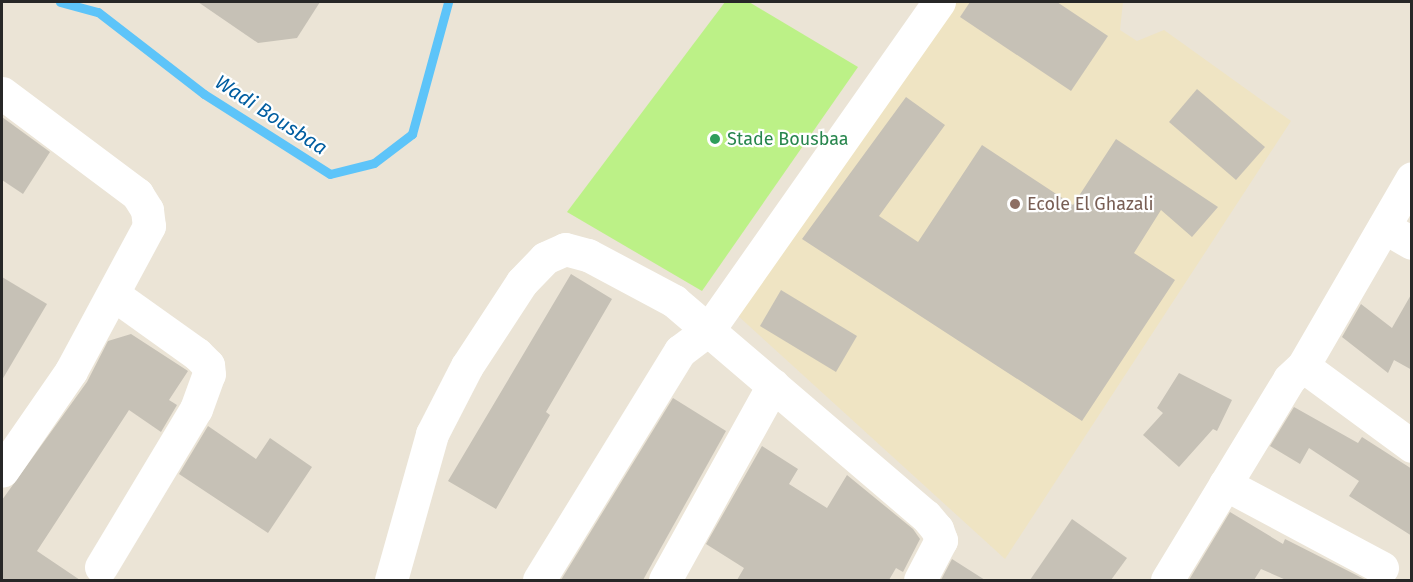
<!DOCTYPE html>
<style>
body{margin:0}
#map{position:relative;width:1413px;height:582px;overflow:hidden;background:#ebe4d6;font-family:"Fira Sans",sans-serif}
div>[style]{position:absolute}
.education>*{inset:0;background:#efe4c3}
.pitch>*{inset:0;background:#bcf187}
.stream>*{height:9px;margin:-4.5px;padding:0 4.5px;transform-origin:4.5px;border-radius:4.5px;background:#5dc4f9}
.building>*{inset:0;background:#c6c1b6}
.minor>*{height:33px;margin:-16.5px;padding:0 16.5px;transform-origin:16.5px;border-radius:16.5px;background:#fff}
.dots>*{width:16px;height:16px;translate:-50% -50%;box-sizing:border-box;border:3px solid #fff;border-radius:50%}
span{translate:-50% -50%;white-space:nowrap;text-align:center;line-height:1.15;-webkit-text-stroke:4.5px #fff;paint-order:stroke}
.leisure-label{font-size:18px;color:#27864d}
.left{translate:0 -50%;text-align:left}
.education-label{font-size:18px;color:#785e54}
.water-label{font-size:20px;color:#015da0;font-style:italic}
.frame{position:absolute;inset:0;border:3px solid #272727;pointer-events:none}
</style>
<div id="map">
<div class="education">
<i style="clip-path:polygon(956px 2px,1123px 2px,1120px 30px,1137px 41px,1164px 30px,1291px 121px,1005px 559px,736px 314px)"></i>
</div>
<div class="pitch">
<i style="clip-path:polygon(725px 2px,749px 2px,858px 67px,702px 291px,567px 212px)"></i>
</div>
<div class="stream">
<i style="left:60px;top:2px;width:39px;rotate:15deg"></i>
<i style="left:98px;top:12px;width:134px;rotate:37.7deg"></i>
<i style="left:204px;top:94px;width:149px;rotate:32.4deg"></i>
<i style="left:330px;top:174px;width:45px;rotate:-14deg"></i>
<i style="left:374px;top:163px;width:48px;rotate:-37.3deg"></i>
<i style="left:412px;top:134px;width:137px;rotate:-74.7deg"></i>
</div>
<div class="building">
<i style="clip-path:polygon(198px 2px,320px 2px,297px 38px,258px 43px)"></i>
<i style="clip-path:polygon(970px 2px,1057px 2px,1108px 36px,1071px 91px,960px 17px)"></i>
<i style="clip-path:polygon(1197px 89px,1265px 147px,1236px 180px,1169px 122px)"></i>
<i style="clip-path:polygon(906px 97px,945px 125px,879px 216px,918px 242px,982px 145px,1073px 205px,1116px 139px,1218px 207px,1192px 237px,1161px 210px,1134px 253px,1175px 280px,1082px 421px,802px 239px)"></i>
<i style="clip-path:polygon(2px 117px,50px 152px,23px 194px,2px 180px)"></i>
<i style="clip-path:polygon(571px 274px,612px 299px,546px 412px,550px 415px,496px 509px,448px 481px)"></i>
<i style="clip-path:polygon(2px 277px,47px 304px,2px 380px)"></i>
<i style="clip-path:polygon(781px 290px,857px 336px,836px 372px,760px 326px)"></i>
<i style="clip-path:polygon(1412px 293px,1412px 370px,1394px 360px,1388px 373px,1342px 337px,1361px 304px,1392px 328px)"></i>
<i style="clip-path:polygon(131px 334px,188px 371px,169px 400px,177px 405px,161px 432px,129px 410px,37px 551px,80px 580px,2px 580px,2px 500px,87px 382px,108px 341px)"></i>
<i style="clip-path:polygon(1179px 373px,1232px 400px,1217px 431px,1213px 429px,1179px 467px,1143px 435px,1163px 413px,1157px 408px)"></i>
<i style="clip-path:polygon(673px 398px,726px 431px,643px 580px,561px 580px)"></i>
<i style="clip-path:polygon(1294px 407px,1358px 443px,1362px 437px,1412px 469px,1412px 536px,1349px 496px,1359px 481px,1309px 448px,1300px 464px,1270px 446px)"></i>
<i style="clip-path:polygon(208px 426px,256px 459px,270px 438px,312px 467px,268px 533px,179px 474px)"></i>
<i style="clip-path:polygon(762px 446px,798px 469px,789px 484px,827px 508px,847px 475px,913px 529px,920px 539px,903px 572px,896px 568px,889px 580px,737px 580px,744px 568px,706px 544px)"></i>
<i style="clip-path:polygon(1230px 512px,1283px 544px,1285px 539px,1366px 580px,1286px 580px,1261px 569px,1254px 580px,1189px 580px)"></i>
<i style="clip-path:polygon(1072px 519px,1127px 558px,1111px 580px,1030px 580px)"></i>
<i style="clip-path:polygon(952px 559px,985px 580px,941px 580px)"></i>
</div>
<div class="minor">
<i style="left:2px;top:93px;width:169px;rotate:36.8deg"></i>
<i style="left:137px;top:194px;width:19px;rotate:58deg"></i>
<i style="left:147px;top:210px;width:16px;rotate:83deg"></i>
<i style="left:149px;top:226px;width:165px;rotate:118.3deg"></i>
<i style="left:71px;top:371px;width:121px;rotate:124.6deg"></i>
<i style="left:1384px;top:227px;width:32px;rotate:30deg"></i>
<i style="left:1303px;top:366px;width:135px;rotate:36.3deg"></i>
<i style="left:1225px;top:484px;width:178px;rotate:28.1deg"></i>
<i style="left:101px;top:567px;width:184px;rotate:-59deg"></i>
<i style="left:196px;top:409px;width:37px;rotate:-70deg"></i>
<i style="left:209px;top:374px;width:9px;rotate:-96deg"></i>
<i style="left:208px;top:365px;width:16px;rotate:-135deg"></i>
<i style="left:197px;top:354px;width:103px;rotate:-144.5deg"></i>
<i style="left:391px;top:580px;width:152px;rotate:-74.3deg"></i>
<i style="left:432px;top:434px;width:76px;rotate:-62.8deg"></i>
<i style="left:467px;top:366px;width:100px;rotate:-56.8deg"></i>
<i style="left:522px;top:282px;width:33px;rotate:-46deg"></i>
<i style="left:545px;top:258px;width:22px;rotate:-24deg"></i>
<i style="left:565px;top:249px;width:24px;rotate:15deg"></i>
<i style="left:588px;top:255px;width:98px;rotate:28.1deg"></i>
<i style="left:674px;top:301px;width:331px;rotate:40.5deg"></i>
<i style="left:926px;top:516px;width:17px;rotate:50deg"></i>
<i style="left:937px;top:529px;width:12px;rotate:70deg"></i>
<i style="left:941px;top:540px;width:45px;rotate:117.7deg"></i>
<i style="left:539px;top:580px;width:269px;rotate:-58.4deg"></i>
<i style="left:680px;top:351px;width:36px;rotate:-37deg"></i>
<i style="left:709px;top:329px;width:400px;rotate:-54.9deg"></i>
<i style="left:665px;top:580px;width:223px;rotate:-61deg"></i>
<i style="left:1167px;top:580px;width:235px;rotate:-58.7deg"></i>
<i style="left:1289px;top:379px;width:19px;rotate:-43deg"></i>
<i style="left:1303px;top:366px;width:217px;rotate:-59.9deg"></i>
</div>
<div class="dots">
<i style="left:715px;top:139px;background:#2e9e5b"></i>
<i style="left:1015px;top:204px;background:#8d6e63"></i>
</div>
<div class="leisure-label">
<span class="left" style="left:727px;top:139px">Stade Bousbaa</span>
</div>
<div class="education-label">
<span class="left" style="left:1027px;top:204px">Ecole El Ghazali</span>
</div>
<div class="water-label">
<span style="left:271px;top:115px;rotate:33deg">Wadi Bousbaa</span>
</div>
<div class="frame"></div>
</div>
